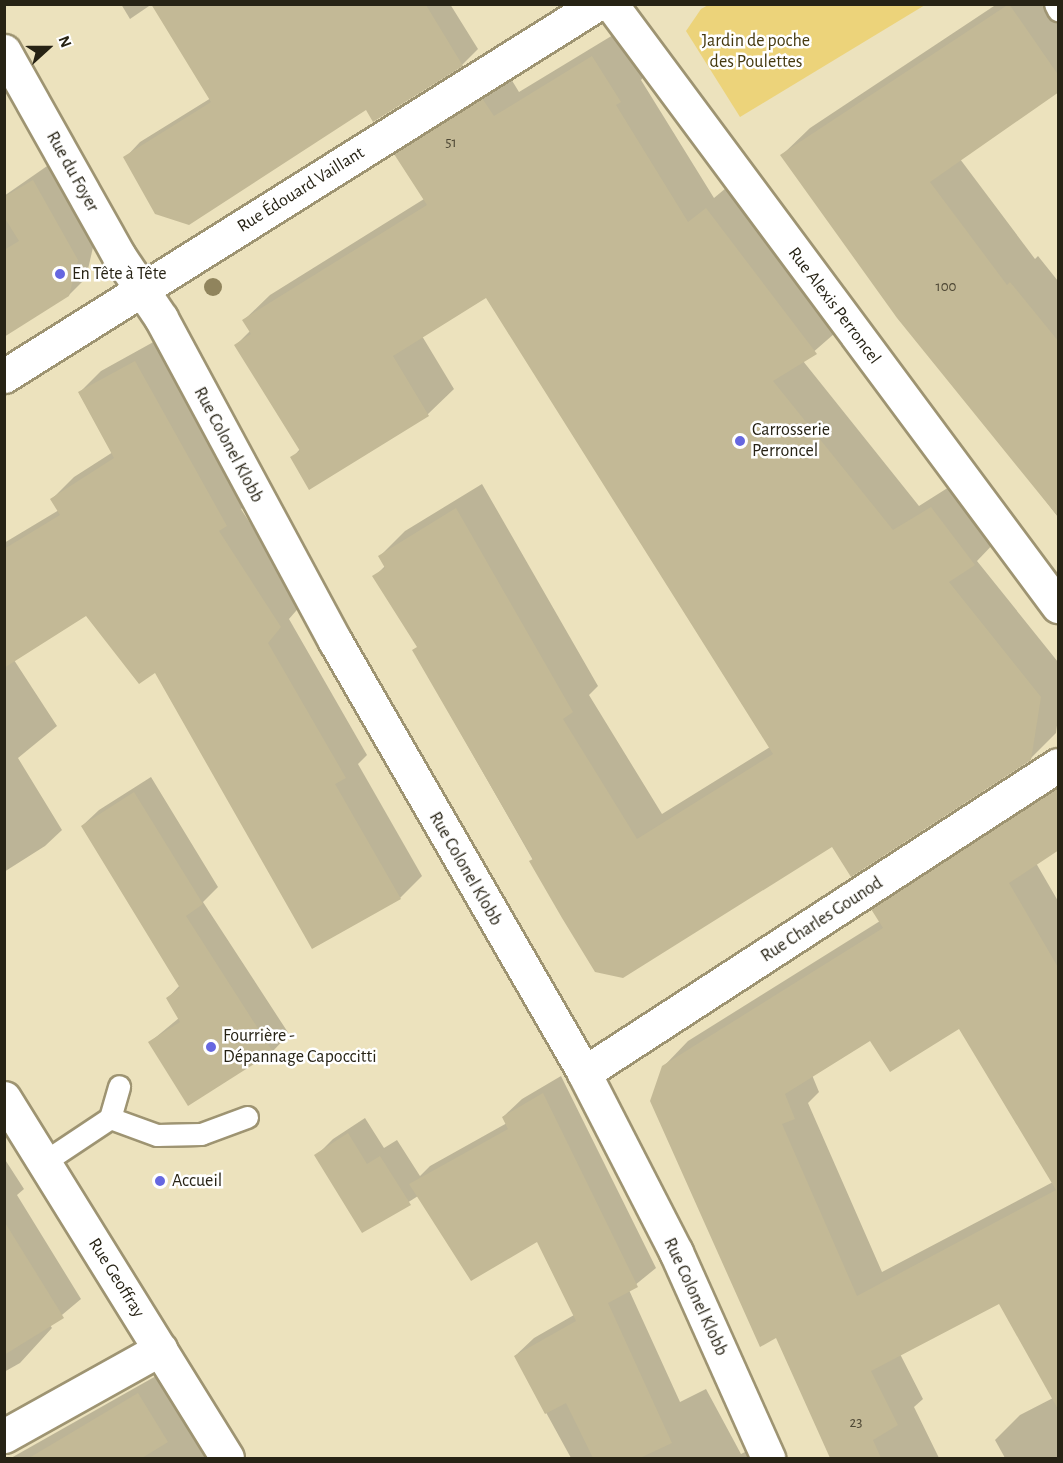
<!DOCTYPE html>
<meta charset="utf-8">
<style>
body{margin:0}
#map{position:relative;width:1063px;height:1463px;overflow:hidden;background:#ece2bd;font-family:"Alegreya Sans",sans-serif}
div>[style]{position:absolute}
.green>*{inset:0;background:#ecd37a}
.shadow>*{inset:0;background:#0003}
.building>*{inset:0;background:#c3b996}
.roads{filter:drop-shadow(2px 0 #9e9472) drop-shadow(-2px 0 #9e9472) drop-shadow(0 2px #9e9472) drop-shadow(0 -2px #9e9472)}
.lane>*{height:21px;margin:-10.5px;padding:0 10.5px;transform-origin:10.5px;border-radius:10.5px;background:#fff}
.street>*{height:33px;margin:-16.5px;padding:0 16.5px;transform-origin:16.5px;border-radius:16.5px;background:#fff}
.trees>*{width:18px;height:18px;margin:-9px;border-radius:50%;background:#90845d}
.dots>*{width:16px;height:16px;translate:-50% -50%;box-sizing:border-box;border:3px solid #fff;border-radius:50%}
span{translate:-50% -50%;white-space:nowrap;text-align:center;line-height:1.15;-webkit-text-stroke:5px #fff;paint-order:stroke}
.number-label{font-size:15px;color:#4e4835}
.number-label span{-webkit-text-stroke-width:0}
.park-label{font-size:18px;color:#44380e}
.street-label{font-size:18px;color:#272315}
.poi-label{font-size:18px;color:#272315}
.left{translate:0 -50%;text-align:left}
.frame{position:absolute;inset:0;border:6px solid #272315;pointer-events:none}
.north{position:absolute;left:18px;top:18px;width:60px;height:60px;-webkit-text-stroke:4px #fff;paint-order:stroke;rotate:69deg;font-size:16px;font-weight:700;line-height:24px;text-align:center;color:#272315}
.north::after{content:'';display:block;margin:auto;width:21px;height:27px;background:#272315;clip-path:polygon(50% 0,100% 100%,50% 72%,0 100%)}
</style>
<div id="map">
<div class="green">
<i style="clip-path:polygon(710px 4px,925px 4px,925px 5px,740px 117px,686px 31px,701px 9px)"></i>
</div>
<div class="shadow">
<i style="clip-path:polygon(121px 4px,152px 4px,130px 19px)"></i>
<i style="clip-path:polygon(153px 4px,450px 4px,478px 49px,462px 65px,366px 108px,125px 158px,140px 142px,211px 98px)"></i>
<i style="clip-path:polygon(997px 4px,1058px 4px,1058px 90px,960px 159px,1035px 259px,1038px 256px,1058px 281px,1058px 517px,782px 155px,810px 128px)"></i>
<i style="clip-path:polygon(618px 32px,645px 75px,641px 80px,714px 198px,732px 183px,842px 327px,803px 361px,919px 506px,957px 482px,999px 538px,977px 561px,1058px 662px,1058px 718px,1056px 733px,1030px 759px,832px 845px,596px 971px,414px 651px,418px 647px,374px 577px,385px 566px,380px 556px,405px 531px,482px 484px,598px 686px,589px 695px,662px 814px,770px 747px,487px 296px,422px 336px,454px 389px,428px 414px,310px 488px,292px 458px,300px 449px,236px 345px,251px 330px,244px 320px,270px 295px,424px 199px,395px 154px,421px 129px,508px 74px,519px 92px)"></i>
<i style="clip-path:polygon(50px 164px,94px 243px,86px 278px,69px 295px,4px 312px,4px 196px)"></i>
<i style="clip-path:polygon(157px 340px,248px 503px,241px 509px,302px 604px,289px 619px,367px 755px,358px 764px,422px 876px,400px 898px,155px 671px,86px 614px,14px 660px,57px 726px,18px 758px,62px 830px,45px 846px,4px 872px,4px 543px,59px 510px,52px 499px,74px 477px,113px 452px,79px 393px,101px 371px)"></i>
<i style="clip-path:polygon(151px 777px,218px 887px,203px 902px,289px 1034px,273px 1051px,188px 1104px,150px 1042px,179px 1018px,168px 998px,180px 985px,82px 826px,99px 810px)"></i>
<i style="clip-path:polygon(1058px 780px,1058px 840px,1031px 806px)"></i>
<i style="clip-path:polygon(evenodd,1007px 813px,1058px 901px,1058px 1458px,1005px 1458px,995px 1440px,1020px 1415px,1053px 1398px,999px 1302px,900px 1354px,923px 1399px,914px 1407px,939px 1458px,834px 1458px,777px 1336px,663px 1067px,688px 1041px,880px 921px,873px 909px,898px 884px,1007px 813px,960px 1026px,1053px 1182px,882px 1272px,808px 1103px,819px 1092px,812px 1075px,870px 1039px,960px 1026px)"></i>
<i style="clip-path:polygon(561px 1076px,656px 1268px,629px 1290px,680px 1402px,706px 1389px,741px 1454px,751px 1449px,755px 1458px,571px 1458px,515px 1356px,534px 1338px,574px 1315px,538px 1240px,418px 1196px,363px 1231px,316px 1156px,333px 1139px,365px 1118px,384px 1148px,397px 1140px,420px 1176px,430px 1166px,507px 1123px,503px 1117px,522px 1099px)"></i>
<i style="clip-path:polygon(4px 1158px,24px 1189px,17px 1195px,81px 1299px,50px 1325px,52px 1328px,20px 1363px,4px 1372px)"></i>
<i style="clip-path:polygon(156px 1376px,207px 1458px,11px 1458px)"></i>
</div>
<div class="building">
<i style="clip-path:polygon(151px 4px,426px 5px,463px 66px,373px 122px,366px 110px,189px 225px,155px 214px,123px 157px,211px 102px)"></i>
<i style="clip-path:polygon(1009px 4px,1059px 76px,1059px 92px,930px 182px,1007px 285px,1010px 282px,1059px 342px,1059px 518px,897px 318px,780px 155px)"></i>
<i style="clip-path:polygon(592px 56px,621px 102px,616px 105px,688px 222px,706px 208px,817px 354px,773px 381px,893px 530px,931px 507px,975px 565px,949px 582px,1041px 697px,1031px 760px,851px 877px,832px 847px,623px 978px,595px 972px,562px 918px,529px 861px,533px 859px,412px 650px,417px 647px,372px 576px,385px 568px,378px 556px,456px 508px,573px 712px,563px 719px,637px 839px,773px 754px,486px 298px,393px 356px,429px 416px,309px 490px,290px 457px,300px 451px,234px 345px,251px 334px,242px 320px,427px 205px,394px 154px,482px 98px,494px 116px)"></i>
<i style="clip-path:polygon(33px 180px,78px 260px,69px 296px,4px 337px,4px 250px,19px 241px,4px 217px,4px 197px)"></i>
<i style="clip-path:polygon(135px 361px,227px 526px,219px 531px,281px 627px,268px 643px,346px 778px,335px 784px,401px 899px,312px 949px,155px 673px,139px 684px,86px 616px,4px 668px,4px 549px,60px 515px,50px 499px,114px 458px,78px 392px)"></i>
<i style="clip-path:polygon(evenodd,1059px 787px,1059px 850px,1009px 883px,1059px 969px,1059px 1411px,999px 1304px,871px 1371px,898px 1425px,873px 1440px,881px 1458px,830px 1458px,776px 1338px,760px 1347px,650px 1101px,662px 1066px,883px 928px,871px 909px,1059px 787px,959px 1029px,1056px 1190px,857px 1296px,782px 1124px,795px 1119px,785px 1094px,870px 1041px,890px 1072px,959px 1029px)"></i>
<i style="clip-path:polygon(134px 792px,203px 904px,186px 916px,273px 1052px,188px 1106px,148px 1042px,180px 1022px,166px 998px,180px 988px,81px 826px)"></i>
<i style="clip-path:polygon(543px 1093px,638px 1287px,608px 1303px,672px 1443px,640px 1458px,593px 1458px,566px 1403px,545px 1414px,514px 1356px,576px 1321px,537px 1242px,471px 1281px,409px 1184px,508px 1129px,502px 1117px)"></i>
<i style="clip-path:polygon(348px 1133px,367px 1164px,380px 1156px,411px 1205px,362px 1233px,314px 1155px)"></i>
<i style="clip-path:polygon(4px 1221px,64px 1318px,4px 1355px)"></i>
<i style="clip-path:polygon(138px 1393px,168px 1442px,142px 1458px,29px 1458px)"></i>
</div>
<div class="roads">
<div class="lane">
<i style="left:1055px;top:4px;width:7px;rotate:63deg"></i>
<i style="left:110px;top:1118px;width:33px;rotate:-74deg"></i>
<i style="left:44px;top:1162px;width:79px;rotate:-33.7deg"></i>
<i style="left:110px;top:1118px;width:50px;rotate:19.9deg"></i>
<i style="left:157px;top:1135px;width:44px;rotate:-1.3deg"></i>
<i style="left:201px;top:1134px;width:49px;rotate:-20.3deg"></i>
</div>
<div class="street">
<i style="left:611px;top:4px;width:750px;rotate:53.41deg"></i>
<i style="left:4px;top:51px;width:235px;rotate:60.7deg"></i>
<i style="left:119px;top:256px;width:75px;rotate:55.9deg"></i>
<i style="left:161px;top:318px;width:367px;rotate:61.7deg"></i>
<i style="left:335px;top:641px;width:499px;rotate:60deg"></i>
<i style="left:584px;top:1073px;width:201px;rotate:62.8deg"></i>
<i style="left:676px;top:1252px;width:226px;rotate:65.9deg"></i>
<i style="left:4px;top:376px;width:700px;rotate:-32.1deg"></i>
<i style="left:584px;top:1073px;width:565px;rotate:-33.02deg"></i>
<i style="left:4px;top:1098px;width:423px;rotate:58.2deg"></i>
<i style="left:4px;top:1436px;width:179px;rotate:-29.1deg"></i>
</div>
</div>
<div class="trees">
<i style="left:213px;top:287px"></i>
</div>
<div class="dots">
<i style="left:60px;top:274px;background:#6667e0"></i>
<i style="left:740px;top:441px;background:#6667e0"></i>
<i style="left:211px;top:1047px;background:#6667e0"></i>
<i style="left:160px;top:1181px;background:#6667e0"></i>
</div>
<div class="number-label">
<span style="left:451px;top:143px">51</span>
<span style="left:946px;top:287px">100</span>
<span style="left:856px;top:1423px">23</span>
</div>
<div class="park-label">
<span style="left:756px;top:52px">Jardin de poche<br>des Poulettes</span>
</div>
<div class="street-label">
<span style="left:72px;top:172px;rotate:61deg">Rue du Foyer</span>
<span style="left:301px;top:190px;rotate:-32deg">Rue Édouard Vaillant</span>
<span style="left:834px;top:306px;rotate:53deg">Rue Alexis Perroncel</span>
<span style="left:228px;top:445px;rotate:62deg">Rue Colonel Klobb</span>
<span style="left:465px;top:869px;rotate:60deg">Rue Colonel Klobb</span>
<span style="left:822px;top:920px;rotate:-33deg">Rue Charles Gounod</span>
<span style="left:116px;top:1278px;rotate:58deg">Rue Geoffray</span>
<span style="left:695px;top:1297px;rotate:65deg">Rue Colonel Klobb</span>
</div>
<div class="poi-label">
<span class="left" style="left:72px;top:274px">En Tête à Tête</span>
<span class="left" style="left:752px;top:441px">Carrosserie<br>Perroncel</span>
<span class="left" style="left:223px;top:1047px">Fourrière -<br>Dépannage Capoccitti</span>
<span class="left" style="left:172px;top:1181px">Accueil</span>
</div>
<div class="frame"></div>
<div class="north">N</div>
</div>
